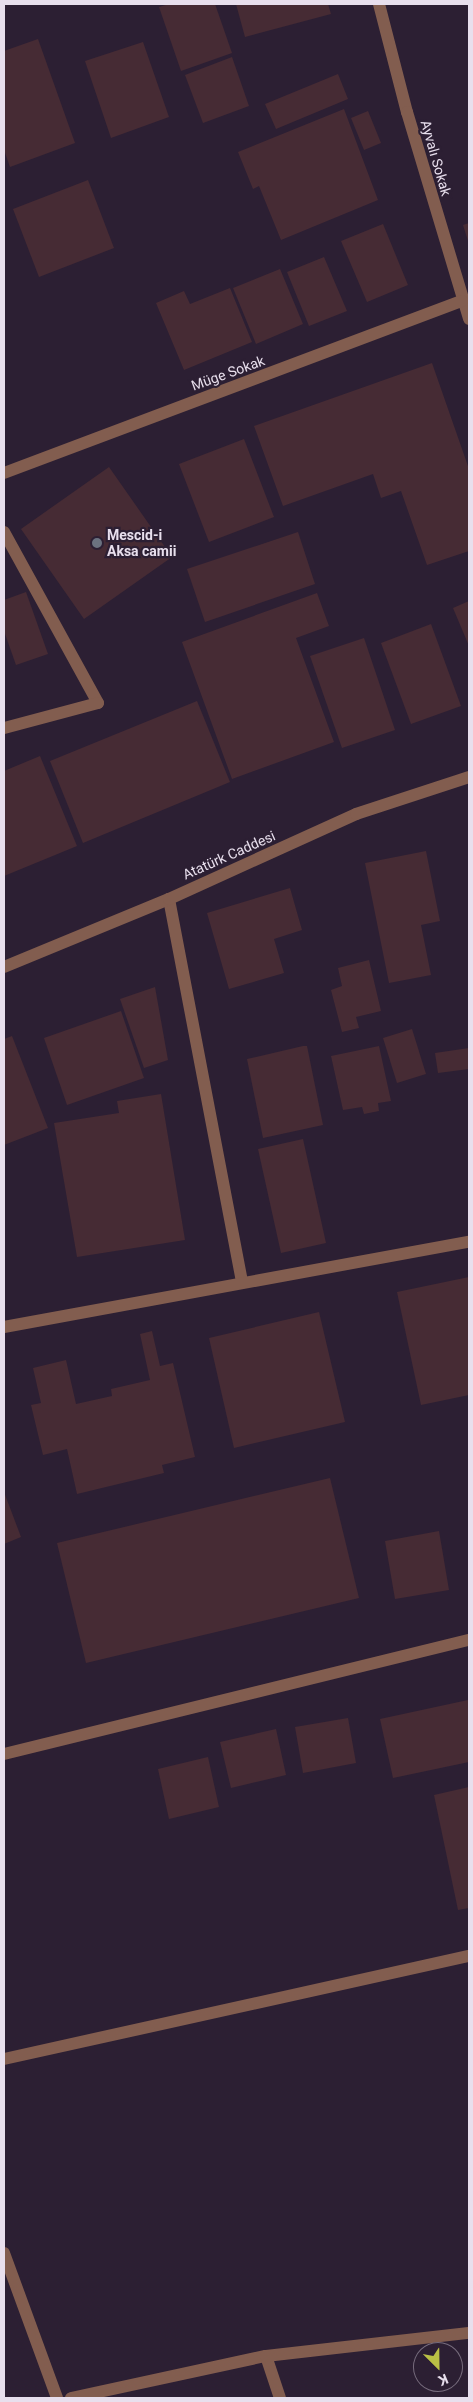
<!DOCTYPE html>
<meta charset="utf-8">
<style>
body{margin:0}
#map{position:relative;width:473px;height:2402px;overflow:hidden;background:#2c1f33;font-family:Roboto,sans-serif}
div>[style]{position:absolute}
.building>*{inset:0;background:#462b34}
.minor>*{height:12px;margin:-6px;padding:0 6px;transform-origin:6px;border-radius:6px;background:#825d4f}
.dots>*{width:14px;height:14px;translate:-50% -50%;box-sizing:border-box;border:2px solid #2c1f33;border-radius:50%}
span{translate:-50% -50%;white-space:nowrap;text-align:center;line-height:1.15;-webkit-text-stroke:4.5px #2c1f33;paint-order:stroke}
.street-label{font-size:14px;color:#e8dfed}
.poi-label{font-size:14px;color:#e8dfed;font-weight:700}
.left{translate:0 -50%;text-align:left}
.frame{position:absolute;inset:0;border:5px solid #e8dfed;pointer-events:none}
.north{position:absolute;left:413px;top:2342px;width:50px;height:50px;box-sizing:border-box;background:#2c1f33;border:1px solid #776c7d;border-radius:50%;rotate:157deg;font-size:14px;font-weight:700;line-height:20px;text-align:center;color:#e8dfed}
.north::after{content:'';display:block;margin:auto;width:18px;height:22px;background:#bac045;clip-path:polygon(50% 0,100% 100%,50% 72%,0 100%)}
</style>
<div id="map">
<div class="building">
<i style="clip-path:polygon(169px 4px,215px 4px,232px 53px,181px 71px,159px 7px)"></i>
<i style="clip-path:polygon(236px 4px,328px 4px,331px 14px,245px 37px)"></i>
<i style="clip-path:polygon(38px 39px,75px 143px,10px 167px,4px 150px,4px 51px)"></i>
<i style="clip-path:polygon(143px 42px,169px 117px,111px 138px,85px 61px)"></i>
<i style="clip-path:polygon(232px 57px,249px 106px,203px 123px,185px 75px)"></i>
<i style="clip-path:polygon(338px 74px,348px 99px,276px 129px,265px 104px)"></i>
<i style="clip-path:polygon(344px 109px,378px 200px,281px 240px,259px 186px,253px 189px,238px 152px)"></i>
<i style="clip-path:polygon(368px 111px,381px 143px,364px 150px,351px 118px)"></i>
<i style="clip-path:polygon(88px 180px,114px 248px,39px 277px,13px 209px)"></i>
<i style="clip-path:polygon(469px 223px,469px 244px,463px 225px)"></i>
<i style="clip-path:polygon(383px 224px,408px 285px,367px 302px,341px 241px)"></i>
<i style="clip-path:polygon(324px 257px,347px 311px,309px 326px,287px 272px)"></i>
<i style="clip-path:polygon(280px 269px,303px 324px,256px 344px,233px 288px)"></i>
<i style="clip-path:polygon(230px 288px,252px 342px,184px 370px,156px 303px,184px 291px,190px 304px)"></i>
<i style="clip-path:polygon(432px 363px,469px 469px,469px 551px,427px 565px,401px 491px,381px 498px,373px 474px,283px 506px,254px 426px)"></i>
<i style="clip-path:polygon(244px 439px,274px 517px,209px 542px,179px 464px)"></i>
<i style="clip-path:polygon(109px 467px,172px 557px,84px 619px,21px 529px)"></i>
<i style="clip-path:polygon(298px 532px,315px 584px,205px 622px,187px 569px)"></i>
<i style="clip-path:polygon(26px 592px,48px 654px,16px 665px,4px 631px,4px 600px)"></i>
<i style="clip-path:polygon(317px 593px,329px 626px,296px 638px,334px 742px,232px 779px,182px 642px)"></i>
<i style="clip-path:polygon(469px 601px,469px 646px,453px 608px)"></i>
<i style="clip-path:polygon(431px 624px,461px 706px,411px 724px,381px 643px)"></i>
<i style="clip-path:polygon(364px 638px,395px 730px,342px 748px,310px 656px)"></i>
<i style="clip-path:polygon(197px 701px,230px 782px,83px 843px,50px 761px)"></i>
<i style="clip-path:polygon(40px 756px,77px 846px,4px 876px,4px 771px)"></i>
<i style="clip-path:polygon(426px 851px,440px 921px,421px 925px,431px 975px,389px 983px,365px 863px)"></i>
<i style="clip-path:polygon(290px 888px,302px 930px,274px 939px,284px 973px,229px 989px,207px 913px)"></i>
<i style="clip-path:polygon(369px 960px,381px 1011px,356px 1017px,359px 1028px,342px 1032px,331px 990px,342px 986px,338px 968px)"></i>
<i style="clip-path:polygon(155px 987px,168px 1060px,144px 1068px,120px 999px)"></i>
<i style="clip-path:polygon(121px 1011px,144px 1078px,67px 1105px,44px 1038px)"></i>
<i style="clip-path:polygon(412px 1029px,426px 1074px,397px 1083px,383px 1038px)"></i>
<i style="clip-path:polygon(12px 1036px,48px 1128px,4px 1145px,4px 1039px)"></i>
<i style="clip-path:polygon(303px 1046px,307px 1046px,323px 1125px,263px 1138px,247px 1059px)"></i>
<i style="clip-path:polygon(379px 1046px,391px 1101px,378px 1103px,379px 1111px,364px 1114px,362px 1107px,343px 1110px,331px 1056px)"></i>
<i style="clip-path:polygon(469px 1048px,469px 1069px,438px 1073px,435px 1053px)"></i>
<i style="clip-path:polygon(161px 1094px,185px 1240px,77px 1257px,54px 1123px,119px 1113px,117px 1101px)"></i>
<i style="clip-path:polygon(303px 1139px,326px 1243px,281px 1253px,258px 1149px)"></i>
<i style="clip-path:polygon(469px 1277px,469px 1395px,421px 1405px,397px 1292px)"></i>
<i style="clip-path:polygon(319px 1312px,345px 1422px,234px 1448px,209px 1338px)"></i>
<i style="clip-path:polygon(152px 1331px,160px 1366px,173px 1363px,195px 1457px,162px 1465px,164px 1473px,77px 1494px,67px 1449px,43px 1455px,31px 1405px,41px 1403px,33px 1368px,66px 1360px,76px 1404px,112px 1396px,111px 1389px,150px 1380px,140px 1334px)"></i>
<i style="clip-path:polygon(330px 1478px,359px 1598px,86px 1663px,57px 1543px)"></i>
<i style="clip-path:polygon(4px 1492px,21px 1537px,4px 1544px)"></i>
<i style="clip-path:polygon(439px 1531px,449px 1590px,395px 1599px,385px 1541px)"></i>
<i style="clip-path:polygon(468px 1700px,469px 1762px,393px 1778px,380px 1719px)"></i>
<i style="clip-path:polygon(348px 1718px,356px 1763px,303px 1773px,295px 1727px)"></i>
<i style="clip-path:polygon(276px 1729px,286px 1775px,231px 1788px,220px 1742px)"></i>
<i style="clip-path:polygon(208px 1757px,219px 1807px,169px 1819px,158px 1769px)"></i>
<i style="clip-path:polygon(469px 1787px,469px 1908px,458px 1910px,434px 1795px)"></i>
</div>
<div class="minor">
<i style="left:379px;top:4px;width:112px;rotate:75.5deg"></i>
<i style="left:407px;top:112px;width:216px;rotate:73.3deg"></i>
<i style="left:4px;top:473px;width:489px;rotate:-20.6deg"></i>
<i style="left:4px;top:532px;width:195px;rotate:61.2deg"></i>
<i style="left:98px;top:703px;width:97px;rotate:165.1deg"></i>
<i style="left:169px;top:899px;width:389px;rotate:79.2deg"></i>
<i style="left:4px;top:967px;width:178px;rotate:-22.4deg"></i>
<i style="left:169px;top:899px;width:205px;rotate:-24.4deg"></i>
<i style="left:356px;top:814px;width:119px;rotate:-18.1deg"></i>
<i style="left:4px;top:1327px;width:473px;rotate:-10.4deg"></i>
<i style="left:4px;top:1754px;width:479px;rotate:-13.8deg"></i>
<i style="left:4px;top:2059px;width:476px;rotate:-12.5deg"></i>
<i style="left:4px;top:2253px;width:154px;rotate:69.9deg"></i>
<i style="left:266px;top:2356px;width:44px;rotate:71.6deg"></i>
<i style="left:71px;top:2398px;width:199px;rotate:-12.2deg"></i>
<i style="left:266px;top:2356px;width:204px;rotate:-6.5deg"></i>
</div>
<div class="dots">
<i style="left:97px;top:543px;background:#6b7280"></i>
</div>
<div class="street-label">
<span style="left:436px;top:158px;rotate:74deg">Ayvalı Sokak</span>
<span style="left:228px;top:373px;rotate:-20deg">Müge Sokak</span>
<span style="left:229px;top:855px;rotate:-24deg">Atatürk Caddesi</span>
</div>
<div class="poi-label">
<span class="left" style="left:107px;top:543px">Mescid-i<br>Aksa camii</span>
</div>
<div class="frame"></div>
<div class="north">K</div>
</div>
